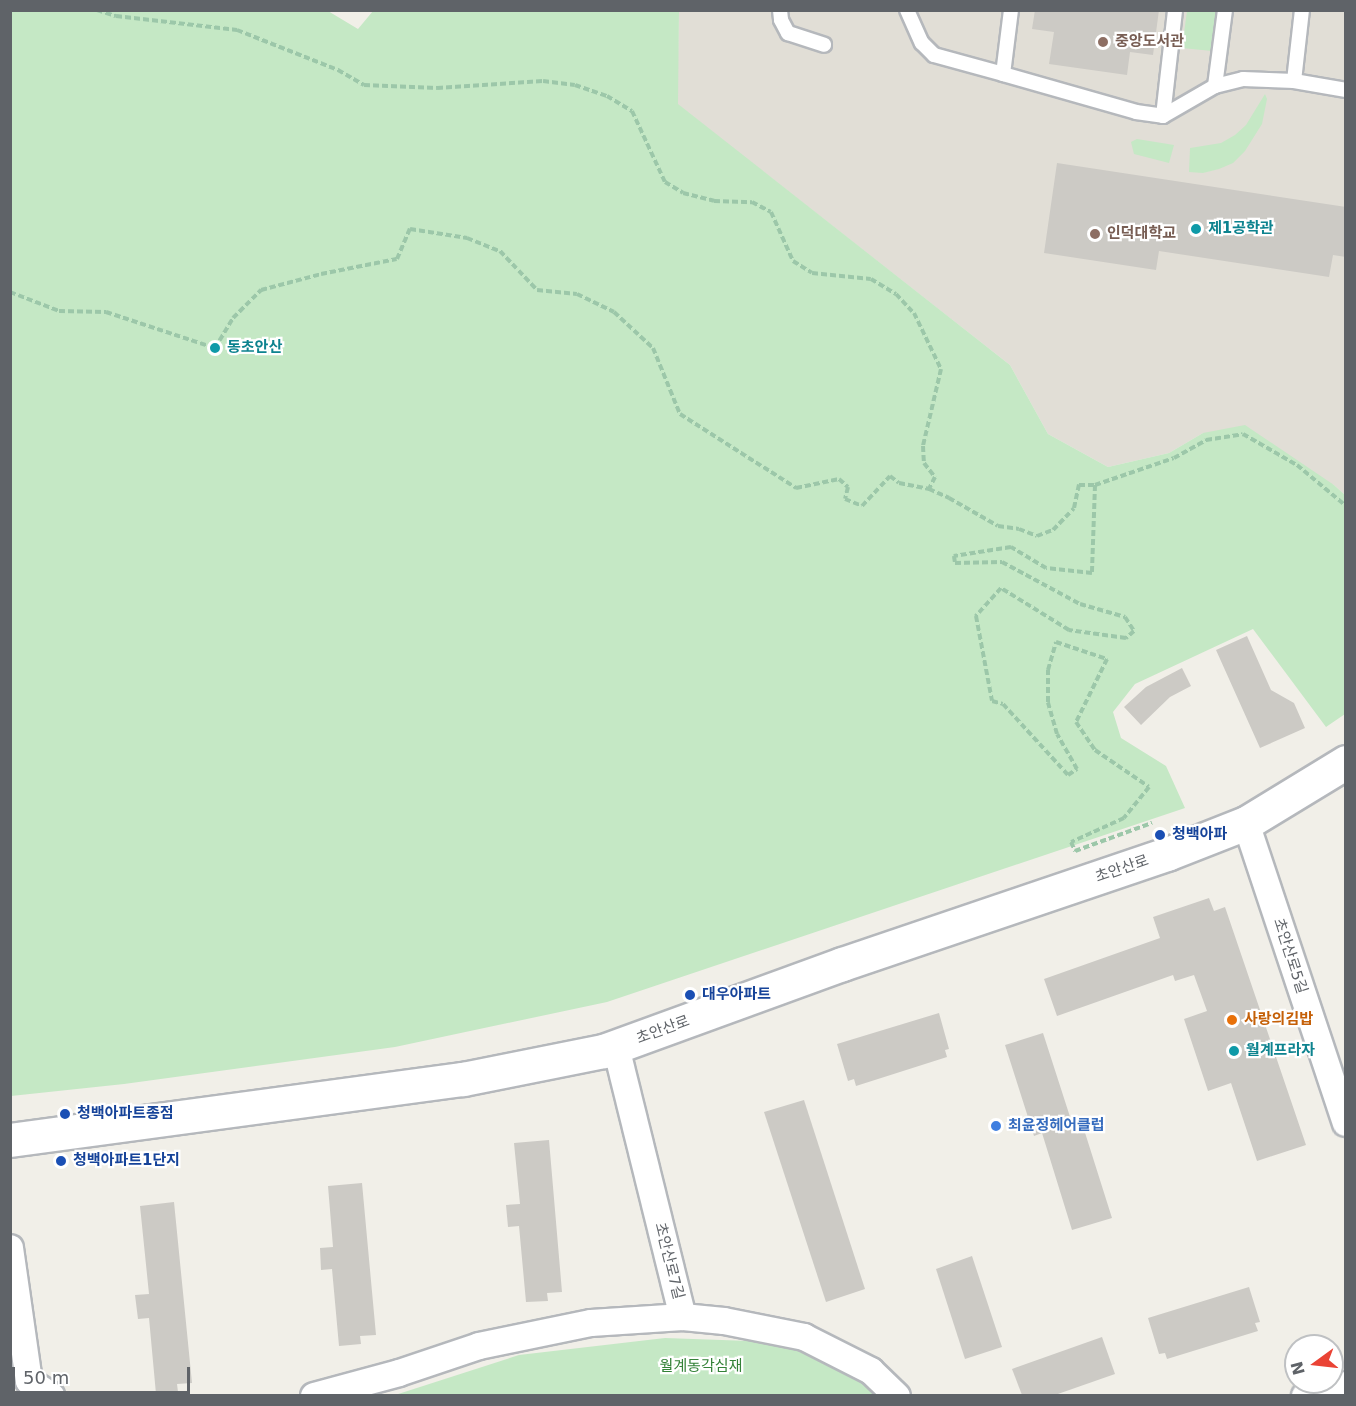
<!DOCTYPE html>
<meta charset="utf-8">
<style>
body{margin:0}
#map{position:relative;width:1356px;height:1406px;overflow:hidden;background:#f1efe8;font-family:"DejaVu Sans","Noto Sans KR",sans-serif}
div>[style]{position:absolute}
.education>*{inset:0;background:#e1ded6}
.green>*{inset:0;background:#c5e8c5}
.building>*{inset:0;background:#cccac5}
.path>*{height:4px;margin-top:-2px;transform-origin:0;background:repeating-linear-gradient(90deg,#9cc7a9 0 6px,transparent 0 9px)}
.roads{filter:drop-shadow(2px 0 #b5b8bc) drop-shadow(-2px 0 #b5b8bc) drop-shadow(0 2px #b5b8bc) drop-shadow(0 -2px #b5b8bc)}
.lane>*{height:14px;margin:-7px;padding:0 7px;transform-origin:7px;border-radius:7px;background:#fff}
.street>*{height:26px;margin:-13px;padding:0 13px;transform-origin:13px;border-radius:13px;background:#fff}
.secondary>*{height:33px;margin:-16.5px;padding:0 16.5px;transform-origin:16.5px;border-radius:16.5px;background:#fff}
.dots>*{width:16px;height:16px;translate:-50% -50%;box-sizing:border-box;border:3px solid #fff;border-radius:50%}
span{translate:-50% -50%;white-space:nowrap;text-align:center;line-height:1.15;-webkit-text-stroke:4.5px #fff;paint-order:stroke}
.education-label{font-size:15px;color:#785e54;font-weight:700}
.left{translate:0 -50%;text-align:left}
.culture-label{font-size:15px;color:#0d838f;font-weight:700}
.transit-label{font-size:15px;color:#164399;font-weight:700}
.street-label{font-size:15px;color:#5f6368}
.food-label{font-size:15px;color:#c56008;font-weight:700}
.shop-label{font-size:15px;color:#366cbe;font-weight:700}
.park-label{font-size:15px;color:#348238}
.frame{position:absolute;inset:0;border:12px solid #5f6368;pointer-events:none}
.north{position:absolute;left:1284px;top:1334px;width:60px;height:60px;box-sizing:border-box;background:#fff;border:2px solid #bfc1c3;border-radius:50%;rotate:255deg;font-size:16px;font-weight:700;line-height:24px;text-align:center;color:#5f6368}
.north::after{content:'';display:block;margin:auto;width:21px;height:27px;background:#ea4335;clip-path:polygon(50% 0,100% 100%,50% 72%,0 100%)}
.scale{position:absolute;left:12px;top:1367px;width:178px;height:27px;box-sizing:border-box;border:3px solid #5f6368;border-top:0;padding-left:8px;font-size:18px;line-height:21px;white-space:nowrap;color:#5f6368;-webkit-text-stroke:4px #fff;paint-order:stroke}
</style>
<div id="map">
<div class="education">
<i style="clip-path:polygon(679px 11px,1345px 11px,1345px 495px,1334px 485px,1203px 433px,1169px 453px,1108px 467px,1048px 434px,1010px 365px,677px 104px)"></i>
</div>
<div class="green">
<i style="clip-path:polygon(10px 11px,328px 11px,358px 29px,373px 11px,679px 11px,678px 104px,1010px 365px,1048px 434px,1108px 467px,1169px 453px,1203px 433px,1245px 425px,1334px 485px,1345px 495px,1345px 714px,1326px 727px,1253px 629px,1135px 684px,1113px 712px,1121px 738px,1166px 766px,1185px 808px,607px 1002px,395px 1047px,124px 1084px,11px 1096px)"></i>
<i style="clip-path:polygon(1187px 11px,1217px 11px,1212px 51px,1182px 48px)"></i>
<i style="clip-path:polygon(1265px 94px,1267px 99px,1262px 124px,1245px 151px,1233px 163px,1219px 169px,1203px 173px,1189px 172px,1190px 148px,1221px 143px,1235px 135px,1246px 125px)"></i>
<i style="clip-path:polygon(1137px 139px,1174px 145px,1169px 163px,1134px 154px,1131px 142px)"></i>
<i style="clip-path:polygon(665px 1338px,776px 1342px,846px 1371px,880px 1395px,392px 1396px,519px 1355px)"></i>
</div>
<div class="building">
<i style="clip-path:polygon(1035px 10px,1159px 10px,1153px 55px,1130px 52px,1127px 75px,1049px 64px,1054px 32px,1032px 29px)"></i>
<i style="clip-path:polygon(1057px 163px,1346px 207px,1346px 257px,1333px 255px,1329px 277px,1159px 251px,1156px 270px,1044px 253px)"></i>
<i style="clip-path:polygon(1247px 636px,1271px 690px,1294px 703px,1305px 728px,1260px 748px,1216px 650px)"></i>
<i style="clip-path:polygon(1182px 668px,1191px 686px,1170px 697px,1141px 725px,1124px 707px,1146px 687px)"></i>
<i style="clip-path:polygon(1209px 898px,1214px 911px,1225px 907px,1306px 1145px,1257px 1161px,1231px 1083px,1208px 1091px,1184px 1019px,1207px 1011px,1194px 975px,1175px 981px,1173px 975px,1057px 1016px,1044px 979px,1160px 938px,1153px 917px)"></i>
<i style="clip-path:polygon(939px 1013px,949px 1049px,945px 1050px,947px 1057px,856px 1086px,854px 1079px,848px 1081px,837px 1044px)"></i>
<i style="clip-path:polygon(1043px 1033px,1072px 1123px,1081px 1120px,1112px 1218px,1072px 1230px,1042px 1133px,1034px 1136px,1005px 1045px)"></i>
<i style="clip-path:polygon(804px 1100px,865px 1289px,826px 1302px,764px 1112px)"></i>
<i style="clip-path:polygon(549px 1140px,562px 1292px,547px 1293px,548px 1301px,526px 1302px,519px 1226px,508px 1227px,506px 1205px,520px 1204px,514px 1143px)"></i>
<i style="clip-path:polygon(362px 1183px,376px 1335px,360px 1336px,361px 1344px,339px 1346px,332px 1269px,321px 1270px,320px 1248px,333px 1247px,328px 1186px)"></i>
<i style="clip-path:polygon(174px 1202px,192px 1383px,177px 1384px,178px 1392px,156px 1394px,149px 1318px,138px 1319px,135px 1295px,149px 1294px,140px 1206px)"></i>
<i style="clip-path:polygon(972px 1256px,1002px 1347px,965px 1359px,936px 1269px)"></i>
<i style="clip-path:polygon(1249px 1287px,1260px 1322px,1255px 1323px,1258px 1331px,1167px 1359px,1165px 1353px,1159px 1354px,1148px 1318px)"></i>
<i style="clip-path:polygon(1102px 1337px,1115px 1374px,1055px 1395px,1022px 1395px,1012px 1369px)"></i>
</div>
<div class="path">
<i style="left:97px;top:10px;width:20px;rotate:18deg"></i>
<i style="left:116px;top:16px;width:122px;rotate:6.6deg"></i>
<i style="left:237px;top:30px;width:109px;rotate:21.6deg"></i>
<i style="left:338px;top:70px;width:30px;rotate:30deg"></i>
<i style="left:364px;top:85px;width:73px;rotate:2.4deg"></i>
<i style="left:437px;top:88px;width:106px;rotate:-3.8deg"></i>
<i style="left:543px;top:81px;width:32px;rotate:7deg"></i>
<i style="left:575px;top:85px;width:34px;rotate:19deg"></i>
<i style="left:607px;top:96px;width:29px;rotate:31deg"></i>
<i style="left:632px;top:111px;width:78px;rotate:65.1deg"></i>
<i style="left:665px;top:182px;width:21px;rotate:31deg"></i>
<i style="left:683px;top:193px;width:32px;rotate:14deg"></i>
<i style="left:714px;top:201px;width:38px;rotate:2deg"></i>
<i style="left:752px;top:202px;width:21px;rotate:28deg"></i>
<i style="left:771px;top:212px;width:54px;rotate:65.8deg"></i>
<i style="left:793px;top:261px;width:22px;rotate:32deg"></i>
<i style="left:812px;top:273px;width:59px;rotate:5.8deg"></i>
<i style="left:871px;top:279px;width:29px;rotate:31deg"></i>
<i style="left:896px;top:294px;width:26px;rotate:47deg"></i>
<i style="left:914px;top:313px;width:62px;rotate:64.3deg"></i>
<i style="left:941px;top:369px;width:79px;rotate:103.2deg"></i>
<i style="left:923px;top:446px;width:17px;rotate:87deg"></i>
<i style="left:924px;top:463px;width:18px;rotate:52deg"></i>
<i style="left:935px;top:477px;width:13px;rotate:117deg"></i>
<i style="left:10px;top:292px;width:53px;rotate:21.2deg"></i>
<i style="left:59px;top:311px;width:47px;rotate:1.2deg"></i>
<i style="left:106px;top:312px;width:115px;rotate:18.3deg"></i>
<i style="left:215px;top:348px;width:35px;rotate:-59deg"></i>
<i style="left:233px;top:318px;width:40px;rotate:-45deg"></i>
<i style="left:261px;top:290px;width:62px;rotate:-14.9deg"></i>
<i style="left:321px;top:274px;width:77px;rotate:-11.2deg"></i>
<i style="left:397px;top:259px;width:33px;rotate:-67deg"></i>
<i style="left:410px;top:229px;width:58px;rotate:9deg"></i>
<i style="left:467px;top:238px;width:35px;rotate:22deg"></i>
<i style="left:500px;top:251px;width:54px;rotate:46.5deg"></i>
<i style="left:537px;top:290px;width:40px;rotate:5.7deg"></i>
<i style="left:577px;top:294px;width:41px;rotate:25.9deg"></i>
<i style="left:614px;top:312px;width:53px;rotate:42.7deg"></i>
<i style="left:653px;top:348px;width:71px;rotate:67.8deg"></i>
<i style="left:680px;top:414px;width:138px;rotate:32.5deg"></i>
<i style="left:796px;top:488px;width:44px;rotate:-11.8deg"></i>
<i style="left:839px;top:479px;width:12px;rotate:42deg"></i>
<i style="left:848px;top:487px;width:12px;rotate:104deg"></i>
<i style="left:845px;top:499px;width:18px;rotate:22deg"></i>
<i style="left:862px;top:506px;width:41px;rotate:-47deg"></i>
<i style="left:890px;top:476px;width:11px;rotate:38deg"></i>
<i style="left:899px;top:483px;width:31px;rotate:11deg"></i>
<i style="left:929px;top:489px;width:22px;rotate:24deg"></i>
<i style="left:949px;top:498px;width:56px;rotate:29.7deg"></i>
<i style="left:998px;top:526px;width:21px;rotate:8deg"></i>
<i style="left:1019px;top:529px;width:19px;rotate:21deg"></i>
<i style="left:1037px;top:536px;width:17px;rotate:-21deg"></i>
<i style="left:1053px;top:530px;width:30px;rotate:-46deg"></i>
<i style="left:1074px;top:508px;width:24px;rotate:-78deg"></i>
<i style="left:1079px;top:485px;width:16px"></i>
<i style="left:1095px;top:485px;width:88px;rotate:92deg"></i>
<i style="left:1092px;top:573px;width:46px;rotate:-173.8deg"></i>
<i style="left:1046px;top:568px;width:41px;rotate:-149deg"></i>
<i style="left:1011px;top:547px;width:58px;rotate:171deg"></i>
<i style="left:954px;top:556px;width:7px;rotate:82deg"></i>
<i style="left:955px;top:563px;width:47px;rotate:-1.2deg"></i>
<i style="left:1002px;top:562px;width:89px;rotate:28.3deg"></i>
<i style="left:1080px;top:604px;width:47px;rotate:16.1deg"></i>
<i style="left:1125px;top:617px;width:17px;rotate:57deg"></i>
<i style="left:1134px;top:631px;width:11px;rotate:139deg"></i>
<i style="left:1126px;top:638px;width:58px;rotate:-172deg"></i>
<i style="left:1069px;top:630px;width:80px;rotate:-148.3deg"></i>
<i style="left:1001px;top:588px;width:38px;rotate:132deg"></i>
<i style="left:976px;top:616px;width:86px;rotate:79.3deg"></i>
<i style="left:992px;top:701px;width:11px;rotate:15deg"></i>
<i style="left:1003px;top:704px;width:96px;rotate:47.5deg"></i>
<i style="left:1068px;top:775px;width:11px;rotate:-34deg"></i>
<i style="left:1077px;top:769px;width:40px;rotate:-119.7deg"></i>
<i style="left:1057px;top:734px;width:33px;rotate:-106deg"></i>
<i style="left:1048px;top:702px;width:32px;rotate:-90deg"></i>
<i style="left:1048px;top:670px;width:29px;rotate:-74deg"></i>
<i style="left:1056px;top:642px;width:54px;rotate:18.4deg"></i>
<i style="left:1107px;top:659px;width:70px;rotate:116.2deg"></i>
<i style="left:1076px;top:722px;width:34px;rotate:56deg"></i>
<i style="left:1095px;top:750px;width:65px;rotate:34.4deg"></i>
<i style="left:1149px;top:787px;width:40px;rotate:129deg"></i>
<i style="left:1124px;top:818px;width:58px;rotate:155.6deg"></i>
<i style="left:1071px;top:842px;width:10px;rotate:66deg"></i>
<i style="left:1075px;top:851px;width:82px;rotate:-20deg"></i>
<i style="left:1095px;top:485px;width:83px;rotate:-18.9deg"></i>
<i style="left:1174px;top:458px;width:37px;rotate:-29deg"></i>
<i style="left:1206px;top:440px;width:37px;rotate:-9deg"></i>
<i style="left:1243px;top:434px;width:62px;rotate:29.9deg"></i>
<i style="left:1297px;top:465px;width:64px;rotate:39.9deg"></i>
</div>
<div class="roads">
<div class="lane">
<i style="left:780px;top:10px;width:10px;rotate:84deg"></i>
<i style="left:781px;top:20px;width:15px;rotate:62deg"></i>
<i style="left:788px;top:33px;width:38px;rotate:18deg"></i>
<i style="left:907px;top:10px;width:36px;rotate:66deg"></i>
<i style="left:922px;top:43px;width:17px;rotate:45deg"></i>
<i style="left:934px;top:55px;width:72px;rotate:15.4deg"></i>
<i style="left:1011px;top:10px;width:64px;rotate:97.1deg"></i>
<i style="left:1003px;top:74px;width:138px;rotate:15.9deg"></i>
<i style="left:1136px;top:112px;width:27px;rotate:8deg"></i>
<i style="left:1163px;top:116px;width:60px;rotate:-30deg"></i>
<i style="left:1215px;top:86px;width:29px;rotate:-14deg"></i>
<i style="left:1243px;top:79px;width:51px;rotate:2.2deg"></i>
<i style="left:1294px;top:81px;width:53px;rotate:9.8deg"></i>
<i style="left:1294px;top:81px;width:71px;rotate:-83.6deg"></i>
<i style="left:1215px;top:86px;width:77px;rotate:-82.5deg"></i>
<i style="left:1163px;top:116px;width:107px;rotate:-83.5deg"></i>
</div>
<div class="street">
<i style="left:1246px;top:823px;width:316px;rotate:71.6deg"></i>
<i style="left:616px;top:1047px;width:278px;rotate:76.1deg"></i>
<i style="left:683px;top:1317px;width:41px;rotate:5.6deg"></i>
<i style="left:724px;top:1321px;width:82px;rotate:11.3deg"></i>
<i style="left:804px;top:1337px;width:75px;rotate:26.9deg"></i>
<i style="left:871px;top:1371px;width:36px;rotate:44deg"></i>
<i style="left:10px;top:1248px;width:134px;rotate:81.9deg"></i>
<i style="left:29px;top:1381px;width:27px;rotate:34deg"></i>
<i style="left:314px;top:1396px;width:88px;rotate:-15.1deg"></i>
<i style="left:399px;top:1373px;width:84px;rotate:-18.6deg"></i>
<i style="left:479px;top:1346px;width:114px;rotate:-11.6deg"></i>
<i style="left:591px;top:1323px;width:92px;rotate:-3.7deg"></i>
<i style="left:1305px;top:1396px;width:42px;rotate:-15deg"></i>
</div>
<div class="secondary">
<i style="left:10px;top:1140px;width:457px;rotate:-7.7deg"></i>
<i style="left:463px;top:1079px;width:143px;rotate:-11.3deg"></i>
<i style="left:603px;top:1051px;width:254px;rotate:-20deg"></i>
<i style="left:842px;top:964px;width:343px;rotate:-18.7deg"></i>
<i style="left:1167px;top:854px;width:85px;rotate:-21.4deg"></i>
<i style="left:1246px;top:823px;width:117px;rotate:-31.4deg"></i>
</div>
</div>
<div class="dots">
<i style="left:1103px;top:42px;background:#8d6e63"></i>
<i style="left:1196px;top:229px;background:#0f9aa8"></i>
<i style="left:1095px;top:234px;background:#8d6e63"></i>
<i style="left:215px;top:348px;background:#0f9aa8"></i>
<i style="left:1160px;top:835px;background:#1a4fb4"></i>
<i style="left:690px;top:995px;background:#1a4fb4"></i>
<i style="left:1232px;top:1020px;background:#e8710a"></i>
<i style="left:1234px;top:1051px;background:#0f9aa8"></i>
<i style="left:65px;top:1114px;background:#1a4fb4"></i>
<i style="left:996px;top:1126px;background:#3f7fe0"></i>
<i style="left:61px;top:1161px;background:#1a4fb4"></i>
</div>
<div class="education-label">
<span class="left" style="left:1115px;top:42px">중앙도서관</span>
<span class="left" style="left:1107px;top:234px">인덕대학교</span>
</div>
<div class="culture-label">
<span class="left" style="left:1208px;top:229px">제1공학관</span>
<span class="left" style="left:227px;top:348px">동초안산</span>
<span class="left" style="left:1246px;top:1051px">월계프라자</span>
</div>
<div class="transit-label">
<span class="left" style="left:1172px;top:835px">청백아파</span>
<span class="left" style="left:702px;top:995px">대우아파트</span>
<span class="left" style="left:77px;top:1114px">청백아파트종점</span>
<span class="left" style="left:73px;top:1161px">청백아파트1단지</span>
</div>
<div class="street-label">
<span style="left:1122px;top:869px;rotate:-19deg">초안산로</span>
<span style="left:1290px;top:956px;rotate:72deg">초안산로5길</span>
<span style="left:663px;top:1030px;rotate:-20deg">초안산로</span>
<span style="left:669px;top:1261px;rotate:76deg">초안산로7길</span>
</div>
<div class="food-label">
<span class="left" style="left:1244px;top:1020px">사랑의김밥</span>
</div>
<div class="shop-label">
<span class="left" style="left:1008px;top:1126px">최윤정헤어클럽</span>
</div>
<div class="park-label">
<span style="left:701px;top:1367px">월계동각심재</span>
</div>
<div class="frame"></div>
<div class="north">N</div>
<div class="scale">50 m</div>
</div>
